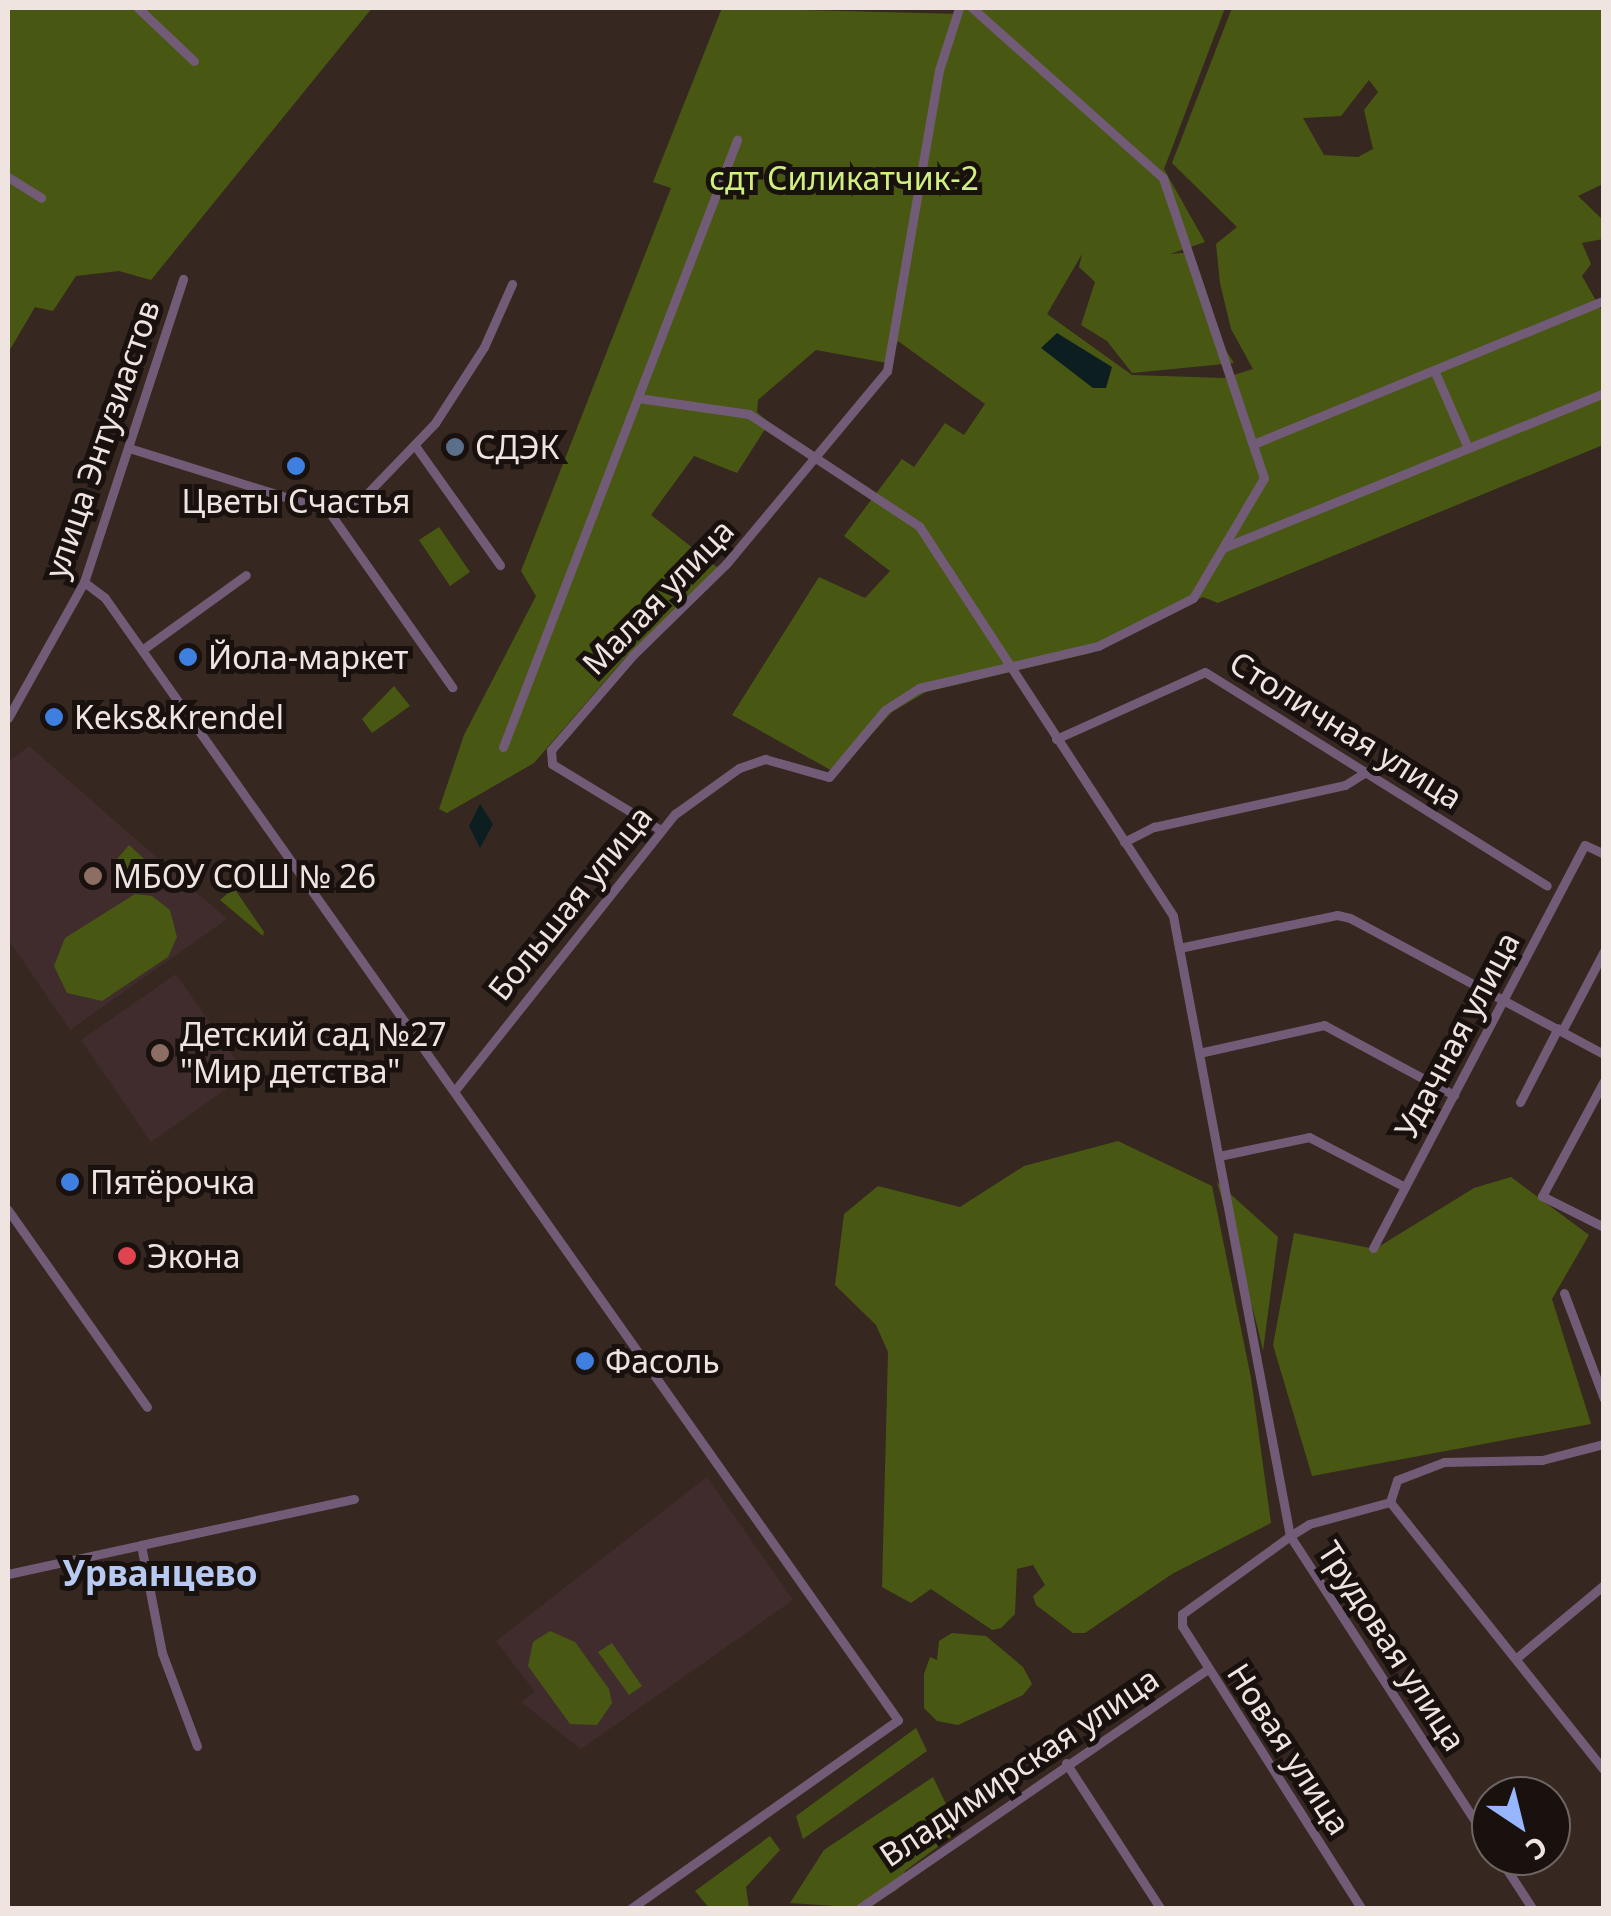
<!DOCTYPE html>
<meta charset="utf-8">
<style>
body{margin:0}
#map{position:relative;width:1611px;height:1916px;overflow:hidden;background:#362720;font-family:"Noto Sans",sans-serif}
div>[style]{position:absolute}
.education>*{inset:0;background:#402c2d}
.green>*{inset:0;background:#485812}
.water>*{inset:0;background:#0d1e21}
.minor>*{height:9px;margin:-4.5px;padding:0 4.5px;transform-origin:4.5px;border-radius:4.5px;background:#725b76}
.dots>*{width:28px;height:28px;translate:-50% -50%;box-sizing:border-box;border:5px solid #18110e;border-radius:50%}
span{translate:-50% -50%;white-space:nowrap;text-align:center;line-height:1.15;-webkit-text-stroke:10px #18110e;paint-order:stroke}
.park-label{font-size:32px;color:#d1ef7e}
.street-label{font-size:32px;color:#efe4e0}
.poi-label{font-size:32px;color:#efe4e0}
.left{translate:0 -50%;text-align:left}
.neighbourhood-label{font-size:35px;color:#b8caf2;font-weight:700}
.frame{position:absolute;inset:0;border:10px solid #efe4e0;pointer-events:none}
.north{position:absolute;left:1471px;top:1776px;width:100px;height:100px;box-sizing:border-box;background:#18110e;border:2px solid #6e6562;border-radius:50%;rotate:145deg;font-size:28px;font-weight:700;line-height:40px;text-align:center;color:#efe4e0}
.north::after{content:'';display:block;margin:auto;width:35px;height:45px;background:#97b6fd;clip-path:polygon(50% 0,100% 100%,50% 72%,0 100%)}
</style>
<div id="map">
<div class="education">
<i style="clip-path:polygon(29px 746px,227px 919px,70px 1030px,8px 939px,8px 762px)"></i>
<i style="clip-path:polygon(176px 974px,246px 1075px,151px 1142px,81px 1040px)"></i>
<i style="clip-path:polygon(707px 1477px,793px 1600px,581px 1749px,521px 1702px,535px 1692px,496px 1641px)"></i>
</div>
<div class="green">
<i style="clip-path:polygon(8px 8px,372px 8px,151px 280px,119px 271px,76px 276px,53px 311px,35px 307px,8px 353px)"></i>
<i style="clip-path:polygon(evenodd,722px 8px,962px 14px,964px 8px,1225px 8px,1164px 169px,1205px 242px,1170px 254px,1193px 252px,1207px 321px,1234px 363px,1132px 373px,1107px 341px,1081px 325px,1095px 282px,1079px 267px,1082px 254px,1047px 314px,1132px 375px,1224px 378px,1253px 369px,1231px 329px,1220px 283px,1216px 244px,1237px 227px,1172px 163px,1232px 8px,1603px 8px,1603px 184px,1578px 196px,1603px 220px,1603px 239px,1582px 243px,1591px 264px,1582px 276px,1603px 313px,1603px 445px,1218px 603px,1203px 597px,1091px 653px,926px 692px,892px 712px,836px 773px,732px 715px,819px 577px,865px 598px,890px 571px,844px 536px,902px 459px,914px 467px,945px 423px,964px 435px,985px 404px,898px 341px,887px 363px,816px 350px,758px 400px,757px 412px,769px 423px,737px 473px,694px 456px,651px 515px,718px 568px,625px 658px,534px 763px,447px 813px,439px 809px,464px 735px,536px 596px,521px 571px,671px 188px,653px 182px,722px 8px,1369px 80px,1378px 92px,1364px 110px,1373px 149px,1358px 157px,1324px 155px,1303px 118px,1341px 116px,1369px 80px)"></i>
<i style="clip-path:polygon(439px 527px,470px 572px,450px 586px,419px 540px)"></i>
<i style="clip-path:polygon(394px 686px,410px 706px,372px 733px,362px 719px)"></i>
<i style="clip-path:polygon(129px 845px,154px 868px,142px 882px,117px 859px)"></i>
<i style="clip-path:polygon(234px 888px,264px 932px,263px 936px,220px 900px)"></i>
<i style="clip-path:polygon(135px 894px,152px 896px,170px 910px,177px 937px,168px 957px,102px 1001px,67px 993px,54px 966px,65px 938px)"></i>
<i style="clip-path:polygon(1118px 1141px,1212px 1186px,1251px 1378px,1271px 1523px,1172px 1574px,1085px 1633px,1073px 1633px,1036px 1605px,1033px 1596px,1045px 1585px,1033px 1565px,1017px 1569px,1015px 1614px,1001px 1628px,992px 1630px,931px 1589px,911px 1603px,882px 1587px,888px 1352px,876px 1325px,835px 1285px,844px 1214px,878px 1186px,960px 1207px,1024px 1166px)"></i>
<i style="clip-path:polygon(1511px 1177px,1589px 1235px,1552px 1299px,1591px 1424px,1312px 1476px,1273px 1345px,1294px 1233px,1375px 1249px,1474px 1188px)"></i>
<i style="clip-path:polygon(1217px 1182px,1278px 1237px,1263px 1351px,1257px 1325px)"></i>
<i style="clip-path:polygon(550px 1631px,575px 1642px,609px 1689px,612px 1703px,597px 1725px,570px 1724px,528px 1666px,533px 1642px)"></i>
<i style="clip-path:polygon(952px 1633px,986px 1636px,1023px 1667px,1032px 1684px,1023px 1695px,958px 1725px,937px 1721px,924px 1708px,924px 1674px,930px 1657px,937px 1660px,939px 1641px)"></i>
<i style="clip-path:polygon(612px 1643px,642px 1686px,629px 1695px,598px 1652px)"></i>
<i style="clip-path:polygon(916px 1728px,927px 1751px,803px 1839px,796px 1816px)"></i>
<i style="clip-path:polygon(933px 1777px,959px 1831px,905px 1871px,898px 1889px,866px 1908px,790px 1903px,824px 1850px)"></i>
<i style="clip-path:polygon(770px 1836px,780px 1850px,746px 1887px,749px 1908px,709px 1908px,695px 1891px)"></i>
</div>
<div class="water">
<i style="clip-path:polygon(1057px 333px,1112px 367px,1106px 388px,1093px 388px,1041px 348px)"></i>
<i style="clip-path:polygon(480px 804px,493px 824px,480px 848px,469px 826px)"></i>
</div>
<div class="minor">
<i style="left:138px;top:8px;width:77px;rotate:43.4deg"></i>
<i style="left:8px;top:177px;width:39px;rotate:32deg"></i>
<i style="left:1434px;top:370px;width:85px;rotate:66.4deg"></i>
<i style="left:638px;top:398px;width:112px;rotate:8.2deg"></i>
<i style="left:749px;top:414px;width:204px;rotate:33.4deg"></i>
<i style="left:919px;top:526px;width:465px;rotate:56.9deg"></i>
<i style="left:1173px;top:916px;width:631px;rotate:79.31deg"></i>
<i style="left:1290px;top:1536px;width:22px;rotate:-32deg"></i>
<i style="left:1309px;top:1524px;width:84px;rotate:-15.2deg"></i>
<i style="left:1256px;top:443px;width:376px;rotate:-22.3deg"></i>
<i style="left:416px;top:447px;width:145px;rotate:54.6deg"></i>
<i style="left:129px;top:448px;width:201px;rotate:17.4deg"></i>
<i style="left:321px;top:508px;width:37px;rotate:-8deg"></i>
<i style="left:358px;top:503px;width:111px;rotate:-46.1deg"></i>
<i style="left:435px;top:423px;width:90px;rotate:-57.2deg"></i>
<i style="left:484px;top:347px;width:69px;rotate:-66deg"></i>
<i style="left:327px;top:509px;width:218px;rotate:54.9deg"></i>
<i style="left:1225px;top:547px;width:409px;rotate:-22.1deg"></i>
<i style="left:84px;top:582px;width:26px;rotate:37deg"></i>
<i style="left:105px;top:598px;width:1374px;rotate:54.75deg"></i>
<i style="left:898px;top:1720px;width:327px;rotate:144.8deg"></i>
<i style="left:142px;top:650px;width:128px;rotate:-35.8deg"></i>
<i style="left:8px;top:718px;width:156px;rotate:-60.8deg"></i>
<i style="left:84px;top:582px;width:319px;rotate:-71.9deg"></i>
<i style="left:1056px;top:739px;width:163px;rotate:-24.2deg"></i>
<i style="left:1205px;top:672px;width:403px;rotate:32deg"></i>
<i style="left:503px;top:747px;width:651px;rotate:-68.92deg"></i>
<i style="left:659px;top:829px;width:125px;rotate:-148.7deg"></i>
<i style="left:552px;top:764px;width:14px;rotate:-94deg"></i>
<i style="left:551px;top:750px;width:125px;rotate:-49.2deg"></i>
<i style="left:633px;top:655px;width:130px;rotate:-44.4deg"></i>
<i style="left:726px;top:564px;width:251px;rotate:-50.2deg"></i>
<i style="left:887px;top:371px;width:305px;rotate:-80.2deg"></i>
<i style="left:939px;top:70px;width:65px;rotate:-72.1deg"></i>
<i style="left:1124px;top:842px;width:34px;rotate:-27deg"></i>
<i style="left:1154px;top:827px;width:196px;rotate:-12.4deg"></i>
<i style="left:1345px;top:785px;width:26px;rotate:-32deg"></i>
<i style="left:1179px;top:948px;width:161px;rotate:-11.8deg"></i>
<i style="left:1337px;top:915px;width:13px;rotate:13deg"></i>
<i style="left:1350px;top:918px;width:288px;rotate:28.2deg"></i>
<i style="left:1562px;top:1031px;width:90px;rotate:-62.3deg"></i>
<i style="left:1199px;top:1053px;width:128px;rotate:-12.6deg"></i>
<i style="left:1324px;top:1025px;width:148px;rotate:28.3deg"></i>
<i style="left:1604px;top:1081px;width:131px;rotate:118.3deg"></i>
<i style="left:1542px;top:1196px;width:69px;rotate:26.6deg"></i>
<i style="left:456px;top:1089px;width:352px;rotate:-51.5deg"></i>
<i style="left:675px;top:814px;width:79px;rotate:-35.7deg"></i>
<i style="left:739px;top:768px;width:28px;rotate:-19deg"></i>
<i style="left:765px;top:759px;width:66px;rotate:15.7deg"></i>
<i style="left:829px;top:777px;width:87px;rotate:-50.1deg"></i>
<i style="left:885px;top:710px;width:40px;rotate:-32.9deg"></i>
<i style="left:919px;top:688px;width:184px;rotate:-13.2deg"></i>
<i style="left:1098px;top:646px;width:106px;rotate:-26.8deg"></i>
<i style="left:1193px;top:598px;width:139px;rotate:-59.4deg"></i>
<i style="left:1264px;top:478px;width:317px;rotate:-108.6deg"></i>
<i style="left:1163px;top:178px;width:256px;rotate:-138.3deg"></i>
<i style="left:1520px;top:1102px;width:83px;rotate:-62.8deg"></i>
<i style="left:1219px;top:1156px;width:92px;rotate:-11.9deg"></i>
<i style="left:1309px;top:1137px;width:108px;rotate:27.5deg"></i>
<i style="left:8px;top:1210px;width:241px;rotate:54.8deg"></i>
<i style="left:1373px;top:1248px;width:455px;rotate:-62.3deg"></i>
<i style="left:1585px;top:845px;width:21px;rotate:25deg"></i>
<i style="left:1564px;top:1293px;width:113px;rotate:69.3deg"></i>
<i style="left:1390px;top:1502px;width:343px;rotate:51.4deg"></i>
<i style="left:1390px;top:1502px;width:23px;rotate:-72deg"></i>
<i style="left:1397px;top:1480px;width:50px;rotate:-21deg"></i>
<i style="left:1444px;top:1462px;width:98px;rotate:-1.2deg"></i>
<i style="left:1542px;top:1460px;width:64px;rotate:-14.5deg"></i>
<i style="left:8px;top:1574px;width:136px;rotate:-12.3deg"></i>
<i style="left:1519px;top:1656px;width:111px;rotate:-39.9deg"></i>
<i style="left:197px;top:1746px;width:99px;rotate:-110.6deg"></i>
<i style="left:162px;top:1653px;width:110px;rotate:-101deg"></i>
<i style="left:141px;top:1545px;width:218px;rotate:-12.2deg"></i>
<i style="left:1066px;top:1763px;width:173px;rotate:57deg"></i>
<i style="left:1498px;top:1856px;width:62px;rotate:56.8deg"></i>
<i style="left:860px;top:1908px;width:422px;rotate:-34.5deg"></i>
<i style="left:1361px;top:1908px;width:334px;rotate:-122.4deg"></i>
<i style="left:1182px;top:1626px;width:12px;rotate:-90deg"></i>
<i style="left:1182px;top:1614px;width:133px;rotate:-35.8deg"></i>
<i style="left:1290px;top:1536px;width:369px;rotate:57deg"></i>
</div>
<div class="dots">
<i style="left:455px;top:447px;background:#5c6f8a"></i>
<i style="left:296px;top:466px;background:#3f7fe0"></i>
<i style="left:188px;top:657px;background:#3f7fe0"></i>
<i style="left:54px;top:717px;background:#3f7fe0"></i>
<i style="left:93px;top:876px;background:#8d6e63"></i>
<i style="left:160px;top:1053px;background:#8d6e63"></i>
<i style="left:70px;top:1182px;background:#3f7fe0"></i>
<i style="left:127px;top:1256px;background:#e0444e"></i>
<i style="left:585px;top:1361px;background:#3f7fe0"></i>
</div>
<div class="park-label">
<span style="left:844px;top:178px">сдт Силикатчик-2</span>
</div>
<div class="street-label">
<span style="left:102px;top:439px;rotate:-71deg">улица Энтузиастов</span>
<span style="left:658px;top:597px;rotate:-46deg">Малая улица</span>
<span style="left:1346px;top:730px;rotate:32deg">Столичная улица</span>
<span style="left:570px;top:903px;rotate:-51deg">Большая улица</span>
<span style="left:1457px;top:1035px;rotate:-62deg">Удачная улица</span>
<span style="left:1392px;top:1646px;rotate:57deg">Трудовая улица</span>
<span style="left:1289px;top:1749px;rotate:57deg">Новая улица</span>
<span style="left:1019px;top:1767px;rotate:-34deg">Владимирская улица</span>
</div>
<div class="poi-label">
<span class="left" style="left:475px;top:447px">СДЭК</span>
<span style="left:296px;top:501px">Цветы Счастья</span>
<span class="left" style="left:208px;top:657px">Йола-маркет</span>
<span class="left" style="left:74px;top:717px">Keks&amp;Krendel</span>
<span class="left" style="left:113px;top:876px">МБОУ СОШ № 26</span>
<span class="left" style="left:180px;top:1053px">Детский сад №27<br>"Мир детства"</span>
<span class="left" style="left:90px;top:1182px">Пятёрочка</span>
<span class="left" style="left:147px;top:1256px">Экона</span>
<span class="left" style="left:605px;top:1361px">Фасоль</span>
</div>
<div class="neighbourhood-label">
<span style="left:160px;top:1573px">Урванцево</span>
</div>
<div class="frame"></div>
<div class="north">С</div>
</div>
